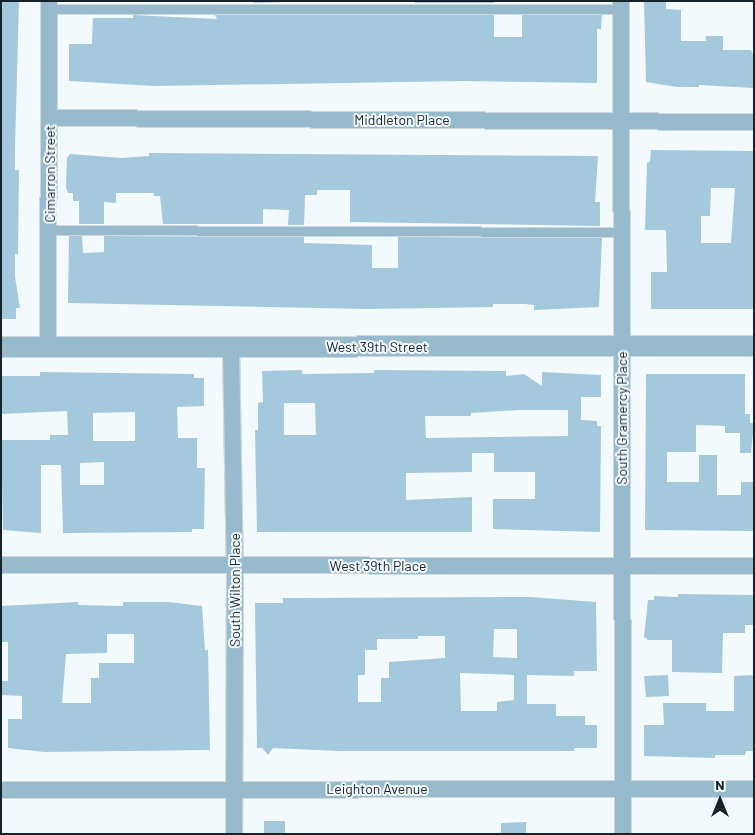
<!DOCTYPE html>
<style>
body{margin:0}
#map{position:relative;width:755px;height:835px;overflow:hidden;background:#f2fafe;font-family:Barlow,sans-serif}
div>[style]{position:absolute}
.building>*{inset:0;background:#a4c9dd}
.roads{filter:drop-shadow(1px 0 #cfd8dc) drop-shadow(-1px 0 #cfd8dc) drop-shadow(0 1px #cfd8dc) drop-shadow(0 -1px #cfd8dc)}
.service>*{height:9px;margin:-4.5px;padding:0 4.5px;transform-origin:4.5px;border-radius:4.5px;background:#97bacd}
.minor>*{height:16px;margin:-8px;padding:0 8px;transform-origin:8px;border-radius:8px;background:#97bacd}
.tertiary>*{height:20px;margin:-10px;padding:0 10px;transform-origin:10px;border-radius:10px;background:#97bacd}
span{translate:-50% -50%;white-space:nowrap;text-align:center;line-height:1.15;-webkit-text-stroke:4px #f2fafe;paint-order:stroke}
.street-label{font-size:14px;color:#15232b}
.frame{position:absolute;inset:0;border:2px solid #15232b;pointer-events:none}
.north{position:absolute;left:695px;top:775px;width:50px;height:50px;-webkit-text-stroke:4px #f2fafe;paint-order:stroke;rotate:0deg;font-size:14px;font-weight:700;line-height:20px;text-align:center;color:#15232b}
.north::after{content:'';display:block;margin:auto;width:18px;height:22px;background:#15232b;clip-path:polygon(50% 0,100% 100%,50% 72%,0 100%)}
</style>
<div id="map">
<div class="building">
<i style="clip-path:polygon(1px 1px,19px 1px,15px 148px,15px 170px,19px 170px,18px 254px,15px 254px,15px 277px,20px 308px,16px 308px,16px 319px,1px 319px)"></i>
<i style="clip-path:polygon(254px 1px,319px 1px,254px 3px)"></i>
<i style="clip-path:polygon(415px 1px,494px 1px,494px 3px,415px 3px)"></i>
<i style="clip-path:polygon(644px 1px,666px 1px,666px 9px,681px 10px,681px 41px,706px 41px,706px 36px,723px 36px,723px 50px,751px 50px,754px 56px,753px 88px,699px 85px,699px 87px,677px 87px,646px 82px)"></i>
<i style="clip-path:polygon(133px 15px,217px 19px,215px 15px,494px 15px,494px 37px,522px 37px,522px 15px,602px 15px,601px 29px,597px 29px,597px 83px,463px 81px,155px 86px,69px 81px,69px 44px,92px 44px,93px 18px,133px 18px)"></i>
<i style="clip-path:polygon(evenodd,651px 150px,754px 151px,754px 309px,651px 309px,651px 272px,667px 272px,666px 230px,645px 230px,647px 163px,650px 162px,651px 150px,711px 188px,735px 188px,731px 243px,701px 243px,701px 216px,710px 216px,711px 188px)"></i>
<i style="clip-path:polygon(149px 153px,598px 156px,595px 202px,600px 202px,600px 226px,350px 222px,350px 190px,317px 190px,317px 195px,305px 195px,304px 225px,288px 225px,289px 210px,263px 209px,263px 224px,163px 224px,160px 196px,154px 196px,154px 193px,116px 193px,116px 203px,104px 202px,104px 224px,79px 224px,79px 201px,73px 201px,73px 193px,68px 193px,66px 187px,67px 158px,70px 154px,122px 158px,149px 156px)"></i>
<i style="clip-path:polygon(69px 236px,82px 236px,83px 253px,104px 252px,104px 236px,304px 237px,304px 243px,372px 245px,372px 268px,398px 268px,398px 237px,602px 238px,599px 307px,534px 310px,534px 305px,525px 304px,493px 304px,493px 307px,368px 309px,68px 303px)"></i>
<i style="clip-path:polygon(evenodd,302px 370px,302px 374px,374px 373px,374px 370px,506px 371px,506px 376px,524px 374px,542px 386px,542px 372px,601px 375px,601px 397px,581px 397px,581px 420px,597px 421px,597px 426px,601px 426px,600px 532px,493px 529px,493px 499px,535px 499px,535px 472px,494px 472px,494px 453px,472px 453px,472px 472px,406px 473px,406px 500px,472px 497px,472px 532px,257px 532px,255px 430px,258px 430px,258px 403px,263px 402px,262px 371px,302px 370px,284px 403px,315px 403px,316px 435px,284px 435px,284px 403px,302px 370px,520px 410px,568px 410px,568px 436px,426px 438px,425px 416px,471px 416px,471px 413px,520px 410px)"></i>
<i style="clip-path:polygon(evenodd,40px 372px,194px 374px,194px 378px,204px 378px,204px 406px,177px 407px,178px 438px,197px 438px,197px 468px,205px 468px,204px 529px,192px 529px,192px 532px,63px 533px,61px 465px,41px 465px,41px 533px,3px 530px,1px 440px,50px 440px,50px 435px,68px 435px,67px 411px,1px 414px,1px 376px,40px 376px,40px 372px,135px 412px,135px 441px,93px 441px,93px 413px,135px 412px,40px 372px,104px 462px,104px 485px,80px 485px,80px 463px,104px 462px)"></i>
<i style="clip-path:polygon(646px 374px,745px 374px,745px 414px,750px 414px,750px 423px,754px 423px,751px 453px,740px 453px,740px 433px,725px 433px,725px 426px,696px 425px,696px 452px,667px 452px,667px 482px,699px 482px,699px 455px,717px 455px,717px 495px,741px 495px,741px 482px,754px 482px,754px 531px,645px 530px)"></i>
<i style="clip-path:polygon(678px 594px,754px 595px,754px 625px,745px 625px,745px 633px,723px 633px,722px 673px,672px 672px,672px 640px,648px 640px,644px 637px,648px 600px,654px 600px,654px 596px,678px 597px)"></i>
<i style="clip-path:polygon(evenodd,531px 597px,596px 602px,597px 671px,574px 671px,574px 676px,527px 675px,527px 704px,556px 704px,556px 716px,585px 716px,585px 725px,597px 725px,597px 748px,574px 748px,574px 751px,338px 751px,273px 748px,268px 755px,262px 748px,257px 748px,255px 603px,283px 603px,283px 598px,297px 598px,531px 597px,494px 629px,517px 629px,517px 658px,493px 657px,494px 629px,531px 597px,418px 636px,445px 636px,445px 658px,389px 662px,389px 678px,381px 678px,381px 702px,358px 702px,358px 675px,365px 675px,365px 650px,377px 650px,377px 639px,418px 639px,418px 636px,531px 597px,460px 673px,514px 675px,514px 700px,497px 702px,497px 711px,461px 711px,460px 673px)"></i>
<i style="clip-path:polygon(evenodd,78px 602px,78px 605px,123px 606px,123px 602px,168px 602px,202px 606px,205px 650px,208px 650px,210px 750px,44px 752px,8px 748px,8px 719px,22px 719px,22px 696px,1px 695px,1px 681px,8px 681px,8px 642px,1px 642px,1px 606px,78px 602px,107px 634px,134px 634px,134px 663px,99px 663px,99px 678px,91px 678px,91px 703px,62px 703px,66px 654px,107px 653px,107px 634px)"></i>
<i style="clip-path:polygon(668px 675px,669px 696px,646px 697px,644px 676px)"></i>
<i style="clip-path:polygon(754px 675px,754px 751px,746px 751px,745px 755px,715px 755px,715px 758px,644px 756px,644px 725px,664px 725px,663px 703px,706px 703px,706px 711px,734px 711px,734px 676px)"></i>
<i style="clip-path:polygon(264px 821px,285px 821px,285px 834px,264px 834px)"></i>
<i style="clip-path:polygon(526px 822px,526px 834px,501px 834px,501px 823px)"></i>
</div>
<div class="roads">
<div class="service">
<i style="left:49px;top:9px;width:572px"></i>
<i style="left:50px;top:230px;width:572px;rotate:0.2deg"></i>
</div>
<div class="minor">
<i style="left:621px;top:1px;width:833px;rotate:89.86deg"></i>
<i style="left:50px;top:118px;width:704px;rotate:0.33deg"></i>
<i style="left:48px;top:347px;width:346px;rotate:-89.8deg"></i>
<i style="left:231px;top:347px;width:219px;rotate:89deg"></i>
<i style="left:235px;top:566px;width:268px;rotate:90.2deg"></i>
<i style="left:1px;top:565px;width:753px;rotate:0.08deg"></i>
<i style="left:1px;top:790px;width:753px;rotate:-0.08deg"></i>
</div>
<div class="tertiary">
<i style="left:1px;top:347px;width:753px;rotate:-0.08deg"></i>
</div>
</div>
<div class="street-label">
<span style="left:402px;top:120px">Middleton Place</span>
<span style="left:50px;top:174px;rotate:-90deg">Cimarron Street</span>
<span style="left:377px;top:347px">West 39th Street</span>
<span style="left:622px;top:418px;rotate:-90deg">South Gramercy Place</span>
<span style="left:378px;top:566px">West 39th Place</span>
<span style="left:235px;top:590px;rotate:-90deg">South Wilton Place</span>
<span style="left:377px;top:789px">Leighton Avenue</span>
</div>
<div class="frame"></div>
<div class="north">N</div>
</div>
